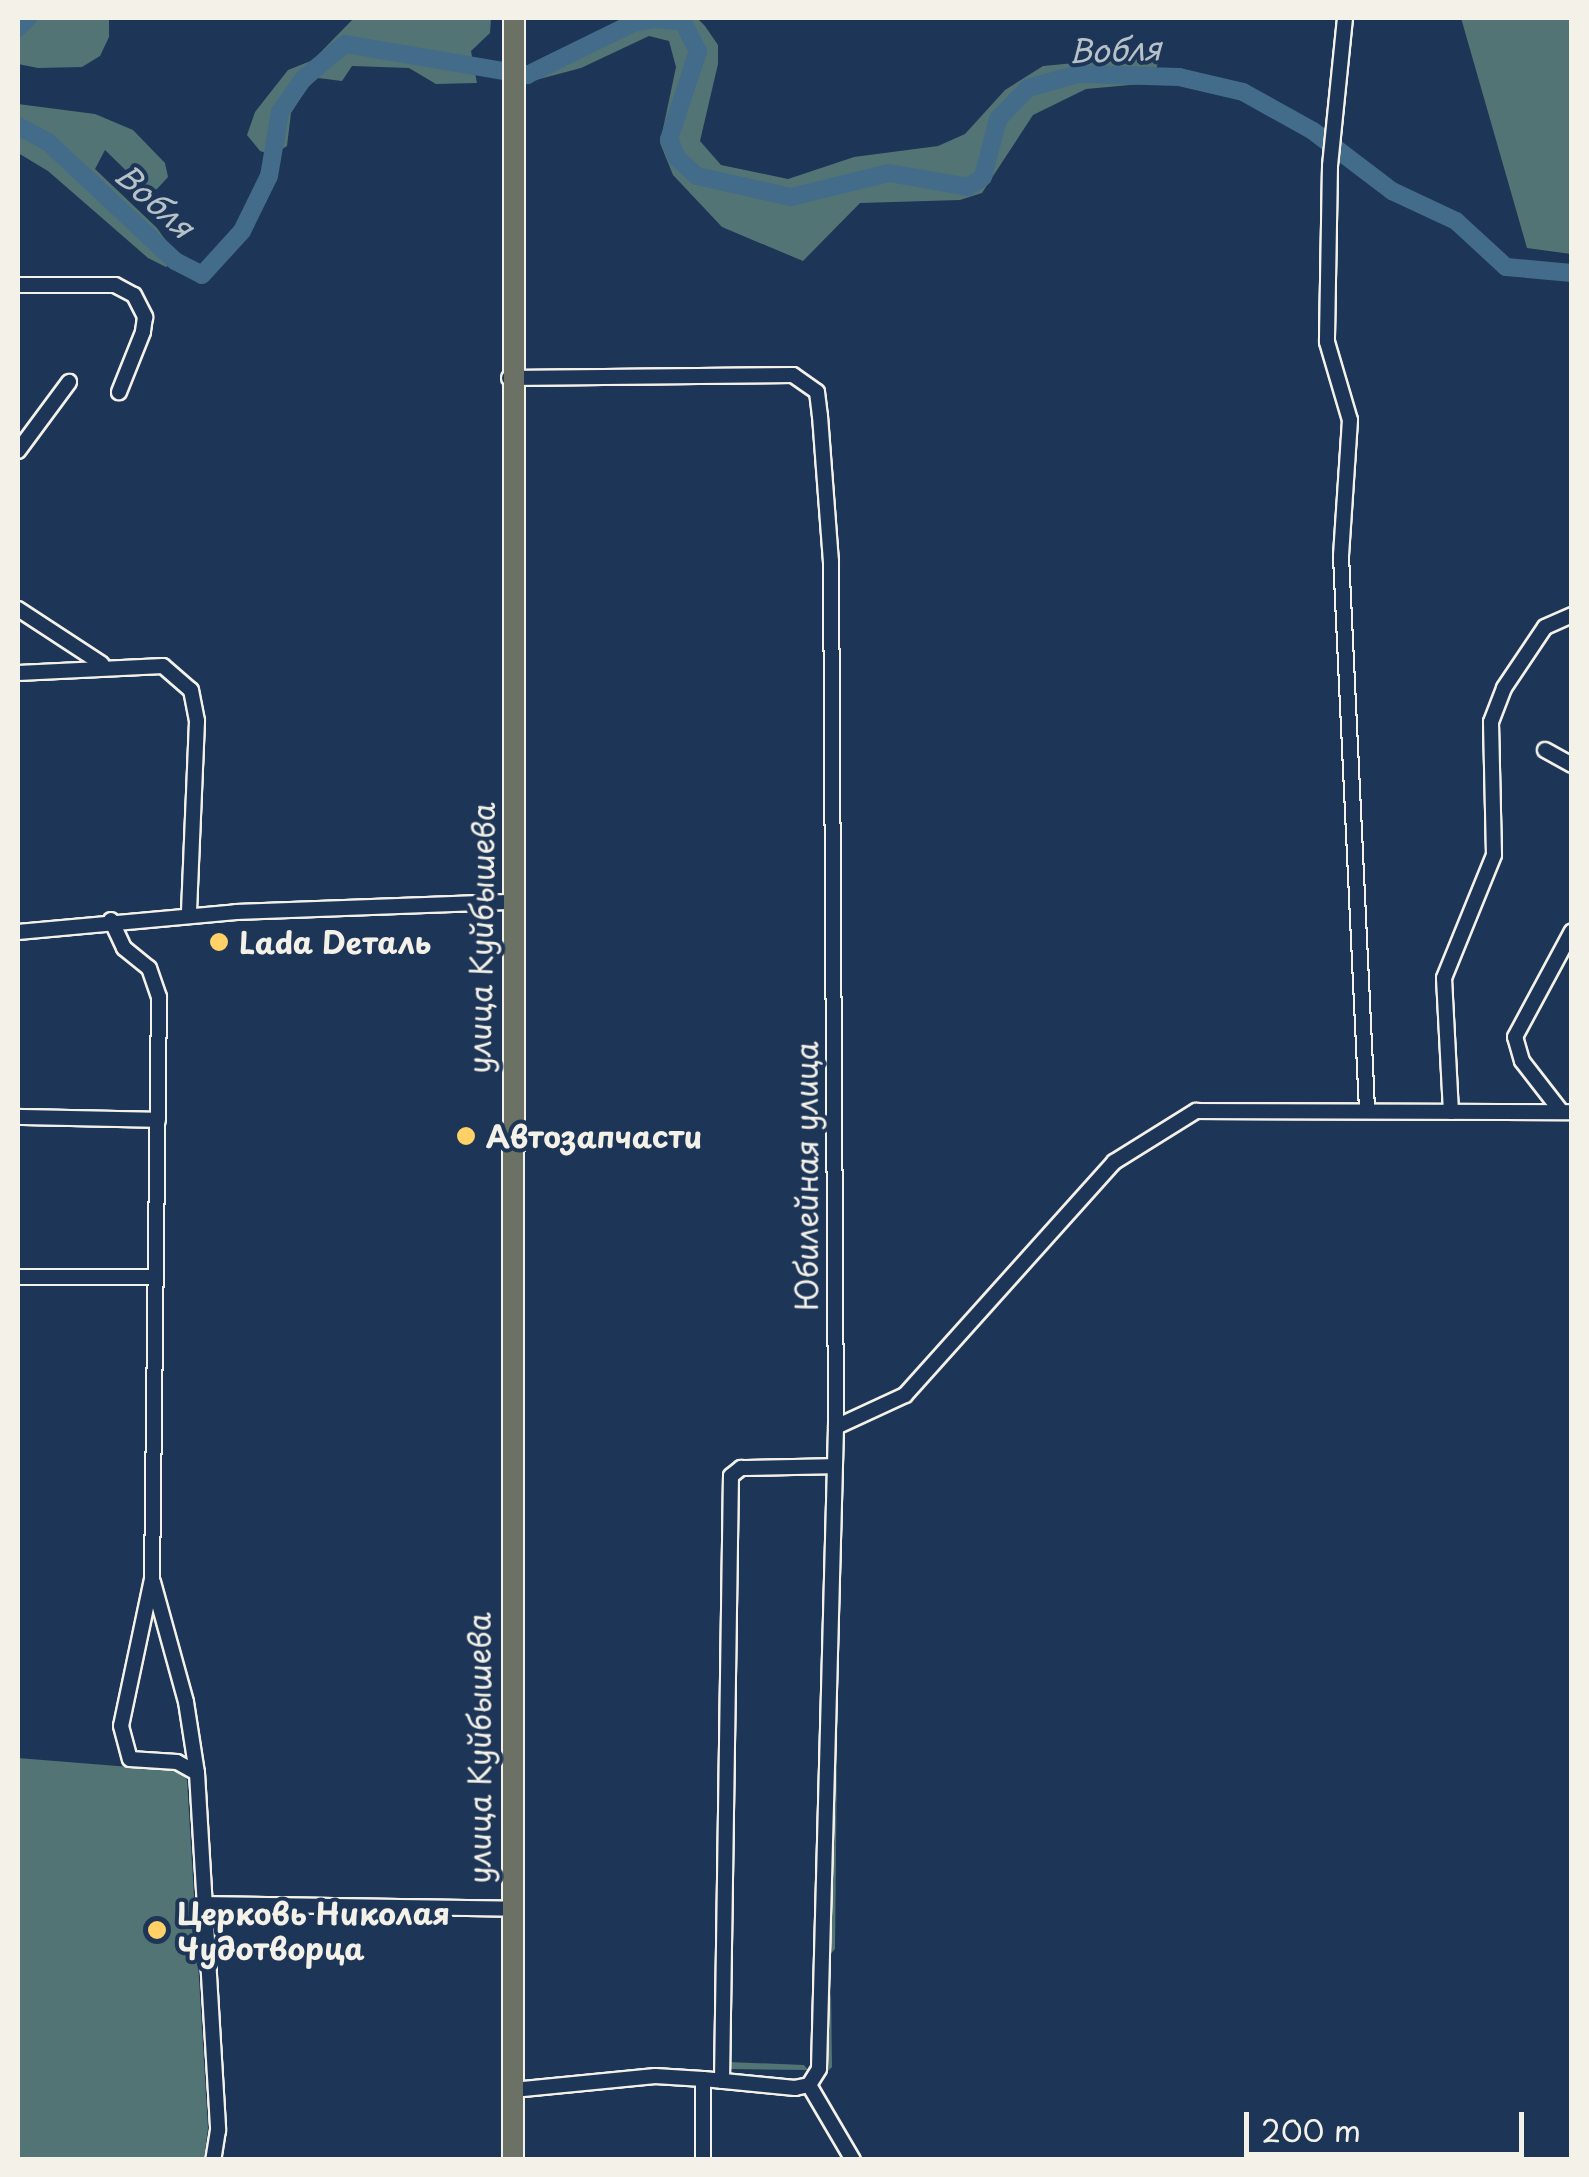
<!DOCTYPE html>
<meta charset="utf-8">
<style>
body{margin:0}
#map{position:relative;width:1589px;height:2177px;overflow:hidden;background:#1d3557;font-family:"Playpen Sans",sans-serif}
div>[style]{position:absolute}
.green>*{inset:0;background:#537474}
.river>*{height:18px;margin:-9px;padding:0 9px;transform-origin:9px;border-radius:9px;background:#426c8a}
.roads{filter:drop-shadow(2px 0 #f4f1e8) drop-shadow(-2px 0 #f4f1e8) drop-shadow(0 2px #f4f1e8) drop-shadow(0 -2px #f4f1e8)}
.minor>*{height:14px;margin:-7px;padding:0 7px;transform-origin:7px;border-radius:7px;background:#1d3557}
.highway>*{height:20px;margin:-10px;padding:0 10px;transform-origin:10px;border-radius:10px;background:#6b7165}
.dots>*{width:28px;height:28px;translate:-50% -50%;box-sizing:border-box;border:5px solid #1d3557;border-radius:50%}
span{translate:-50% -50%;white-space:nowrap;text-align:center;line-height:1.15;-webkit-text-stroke:8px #1d3557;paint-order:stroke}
.street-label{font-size:30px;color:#f4f1e8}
.poi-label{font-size:30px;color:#f4f1e8;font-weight:700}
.left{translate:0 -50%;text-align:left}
.water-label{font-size:32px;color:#b6c2c7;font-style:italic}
.frame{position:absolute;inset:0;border:20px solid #f4f1e8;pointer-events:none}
.scale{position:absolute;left:1244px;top:2112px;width:280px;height:45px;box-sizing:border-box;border:5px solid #f4f1e8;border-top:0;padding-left:12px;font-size:30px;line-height:35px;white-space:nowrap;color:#f4f1e8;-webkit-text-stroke:8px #1d3557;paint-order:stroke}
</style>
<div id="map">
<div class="green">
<i style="clip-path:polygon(18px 18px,109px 18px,109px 37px,100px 56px,82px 67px,38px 68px,18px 64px)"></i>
<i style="clip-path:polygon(354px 18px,491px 18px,490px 33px,471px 51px,477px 83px,436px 84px,409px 68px,352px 66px,342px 81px,318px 78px,307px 88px,291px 113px,287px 146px,273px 155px,260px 151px,247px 135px,255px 112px,288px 70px,313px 60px)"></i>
<i style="clip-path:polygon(626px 18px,697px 18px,705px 26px,718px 45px,718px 64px,700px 141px,721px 165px,788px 179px,854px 157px,938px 146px,965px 134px,1005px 90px,1043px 66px,1138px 57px,1158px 63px,1152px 83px,1086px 89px,1033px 115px,982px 193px,960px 200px,860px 203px,803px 261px,722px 227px,673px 175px,660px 143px,676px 67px,669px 41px,649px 36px,581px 68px,536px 80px,535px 65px,544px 57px)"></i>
<i style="clip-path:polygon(1461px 18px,1571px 18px,1571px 254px,1527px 248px)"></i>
<i style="clip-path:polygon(18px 104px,95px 114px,133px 130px,165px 163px,168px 177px,157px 189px,147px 191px,105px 150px,95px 169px,157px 228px,179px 259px,166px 267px,148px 258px,48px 171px,18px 153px)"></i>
<i style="clip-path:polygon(840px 1464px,835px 1949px,828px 1957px)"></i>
<i style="clip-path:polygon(18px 1758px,179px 1771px,187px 1780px,208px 2128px,204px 2159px,18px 2159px)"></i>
<i style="clip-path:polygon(831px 1988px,832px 2067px,828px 2071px,823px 2071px)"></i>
<i style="clip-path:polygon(728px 2062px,804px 2065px,808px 2070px,731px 2069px)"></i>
</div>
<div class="river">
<i style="left:18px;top:28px;width:14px;rotate:-45deg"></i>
<i style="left:18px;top:126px;width:34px;rotate:28deg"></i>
<i style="left:48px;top:142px;width:174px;rotate:43.1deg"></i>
<i style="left:175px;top:261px;width:30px;rotate:27deg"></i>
<i style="left:202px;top:275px;width:59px;rotate:-47.7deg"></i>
<i style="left:242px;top:231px;width:61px;rotate:-63.9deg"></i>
<i style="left:269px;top:176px;width:65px;rotate:-80.2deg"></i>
<i style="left:280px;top:112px;width:42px;rotate:-54.8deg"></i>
<i style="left:304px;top:78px;width:53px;rotate:-39.7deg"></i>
<i style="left:345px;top:44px;width:185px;rotate:9.7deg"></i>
<i style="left:527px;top:75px;width:118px;rotate:-26.1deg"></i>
<i style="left:633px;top:23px;width:23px;rotate:-10deg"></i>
<i style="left:656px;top:19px;width:27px;rotate:6deg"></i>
<i style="left:683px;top:22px;width:33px;rotate:63deg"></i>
<i style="left:698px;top:51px;width:93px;rotate:108.2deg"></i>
<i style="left:669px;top:139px;width:21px;rotate:67deg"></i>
<i style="left:677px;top:158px;width:27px;rotate:42deg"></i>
<i style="left:697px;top:176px;width:96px;rotate:12.6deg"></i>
<i style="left:791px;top:197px;width:101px;rotate:-13.8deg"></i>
<i style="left:889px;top:173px;width:80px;rotate:10deg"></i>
<i style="left:968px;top:187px;width:18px;rotate:-34deg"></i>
<i style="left:983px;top:177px;width:60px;rotate:-75.5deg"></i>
<i style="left:998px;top:119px;width:43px;rotate:-45.9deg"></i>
<i style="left:1028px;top:88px;width:52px;rotate:-15.6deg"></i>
<i style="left:1078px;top:74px;width:101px;rotate:1.7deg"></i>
<i style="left:1179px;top:77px;width:66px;rotate:13.2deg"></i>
<i style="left:1243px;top:92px;width:80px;rotate:29.1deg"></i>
<i style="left:1313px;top:131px;width:99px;rotate:37.2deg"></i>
<i style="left:1392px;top:191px;width:71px;rotate:25.1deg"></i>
<i style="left:1456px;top:221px;width:68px;rotate:42.6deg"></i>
<i style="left:1506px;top:267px;width:66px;rotate:5.2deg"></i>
</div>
<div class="roads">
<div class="minor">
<i style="left:1345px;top:18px;width:149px;rotate:95.8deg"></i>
<i style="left:1330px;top:166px;width:176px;rotate:91deg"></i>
<i style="left:1327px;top:342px;width:81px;rotate:73.6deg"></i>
<i style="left:1350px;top:420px;width:136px;rotate:93.8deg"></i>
<i style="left:1341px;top:556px;width:555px;rotate:87.31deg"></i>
<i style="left:18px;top:285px;width:97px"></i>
<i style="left:115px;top:285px;width:21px;rotate:28deg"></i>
<i style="left:134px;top:295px;width:25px;rotate:63deg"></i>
<i style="left:145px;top:317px;width:15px;rotate:98deg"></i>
<i style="left:143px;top:332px;width:65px;rotate:111.8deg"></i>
<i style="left:509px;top:378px;width:284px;rotate:-0.6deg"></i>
<i style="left:793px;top:375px;width:29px;rotate:35deg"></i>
<i style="left:817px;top:392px;width:24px;rotate:83deg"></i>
<i style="left:820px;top:416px;width:145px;rotate:85.7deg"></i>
<i style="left:831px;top:561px;width:866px;rotate:89.67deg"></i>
<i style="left:836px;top:1427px;width:642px;rotate:91.52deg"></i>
<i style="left:819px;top:2069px;width:19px;rotate:122deg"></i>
<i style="left:809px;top:2085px;width:14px;rotate:168deg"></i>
<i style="left:795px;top:2088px;width:92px;rotate:-174.4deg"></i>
<i style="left:703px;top:2079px;width:81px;rotate:90deg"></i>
<i style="left:18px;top:451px;width:86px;rotate:-53.5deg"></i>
<i style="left:18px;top:609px;width:100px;rotate:33.2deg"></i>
<i style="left:18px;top:673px;width:145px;rotate:-2.8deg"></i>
<i style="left:163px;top:666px;width:37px;rotate:41deg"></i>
<i style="left:191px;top:690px;width:32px;rotate:79deg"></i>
<i style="left:197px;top:721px;width:194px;rotate:92.4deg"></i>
<i style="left:1545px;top:750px;width:31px;rotate:29deg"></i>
<i style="left:111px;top:920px;width:31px;rotate:65deg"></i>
<i style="left:124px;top:948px;width:32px;rotate:39deg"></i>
<i style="left:149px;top:968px;width:31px;rotate:71deg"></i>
<i style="left:159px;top:997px;width:582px;rotate:90.69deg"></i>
<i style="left:152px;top:1579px;width:150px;rotate:101.9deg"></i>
<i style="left:121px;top:1726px;width:34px;rotate:75deg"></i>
<i style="left:130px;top:1759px;width:47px;rotate:3.7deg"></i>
<i style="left:177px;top:1762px;width:23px;rotate:29deg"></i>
<i style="left:18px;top:932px;width:219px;rotate:-5.2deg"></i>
<i style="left:236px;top:912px;width:278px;rotate:-2.1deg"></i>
<i style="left:1560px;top:1110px;width:62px;rotate:-127.8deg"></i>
<i style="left:1522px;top:1061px;width:25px;rotate:-106deg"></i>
<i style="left:1515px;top:1037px;width:120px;rotate:-61.7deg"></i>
<i style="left:1451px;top:1112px;width:134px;rotate:-93deg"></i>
<i style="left:1444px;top:978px;width:133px;rotate:-67.9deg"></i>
<i style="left:1494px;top:855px;width:133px;rotate:-91.3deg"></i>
<i style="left:1491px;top:722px;width:36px;rotate:-69deg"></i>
<i style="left:1504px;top:688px;width:73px;rotate:-56.1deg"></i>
<i style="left:1545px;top:627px;width:30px;rotate:-24deg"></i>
<i style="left:18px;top:1117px;width:140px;rotate:1.2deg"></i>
<i style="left:18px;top:1277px;width:137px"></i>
<i style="left:836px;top:1427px;width:76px;rotate:-24.9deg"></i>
<i style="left:905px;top:1395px;width:313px;rotate:-48.1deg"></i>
<i style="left:1114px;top:1162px;width:97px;rotate:-31.9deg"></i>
<i style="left:1196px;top:1111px;width:376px;rotate:0.2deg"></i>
<i style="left:153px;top:1582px;width:124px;rotate:74.6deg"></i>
<i style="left:186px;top:1702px;width:72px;rotate:81.2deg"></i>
<i style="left:197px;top:1773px;width:358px;rotate:86.6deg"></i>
<i style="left:218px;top:2130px;width:30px;rotate:99deg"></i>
<i style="left:207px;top:1904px;width:303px;rotate:0.9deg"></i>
<i style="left:722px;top:2081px;width:605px;rotate:-89.15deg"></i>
<i style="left:731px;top:1476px;width:13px;rotate:-39deg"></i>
<i style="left:741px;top:1468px;width:93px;rotate:-1.2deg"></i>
<i style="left:809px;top:2085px;width:87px;rotate:59.6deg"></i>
<i style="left:513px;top:2090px;width:143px;rotate:-5.6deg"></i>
<i style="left:655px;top:2076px;width:48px;rotate:3.6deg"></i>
</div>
<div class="highway">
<i style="left:513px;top:2160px;width:2142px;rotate:-89.97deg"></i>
</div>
</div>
<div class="dots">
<i style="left:219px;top:942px;background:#ffd166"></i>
<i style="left:466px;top:1136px;background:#ffd166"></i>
<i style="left:157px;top:1930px;background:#ffd166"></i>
</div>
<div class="street-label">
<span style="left:481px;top:938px;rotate:-89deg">улица Куйбышева</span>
<span style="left:806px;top:1176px;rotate:-90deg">Юбилейная улица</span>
<span style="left:479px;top:1748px;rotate:-90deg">улица Куйбышева</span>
</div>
<div class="poi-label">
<span class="left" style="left:239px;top:942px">Lada Dеталь</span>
<span class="left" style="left:486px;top:1136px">Автозапчасти</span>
<span class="left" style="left:177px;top:1930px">Церковь Николая<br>Чудотворца</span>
</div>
<div class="water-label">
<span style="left:1115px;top:49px;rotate:-2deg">Вобля</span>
<span style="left:155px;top:200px;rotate:42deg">Вобля</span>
</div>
<div class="frame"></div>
<div class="scale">200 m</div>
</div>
